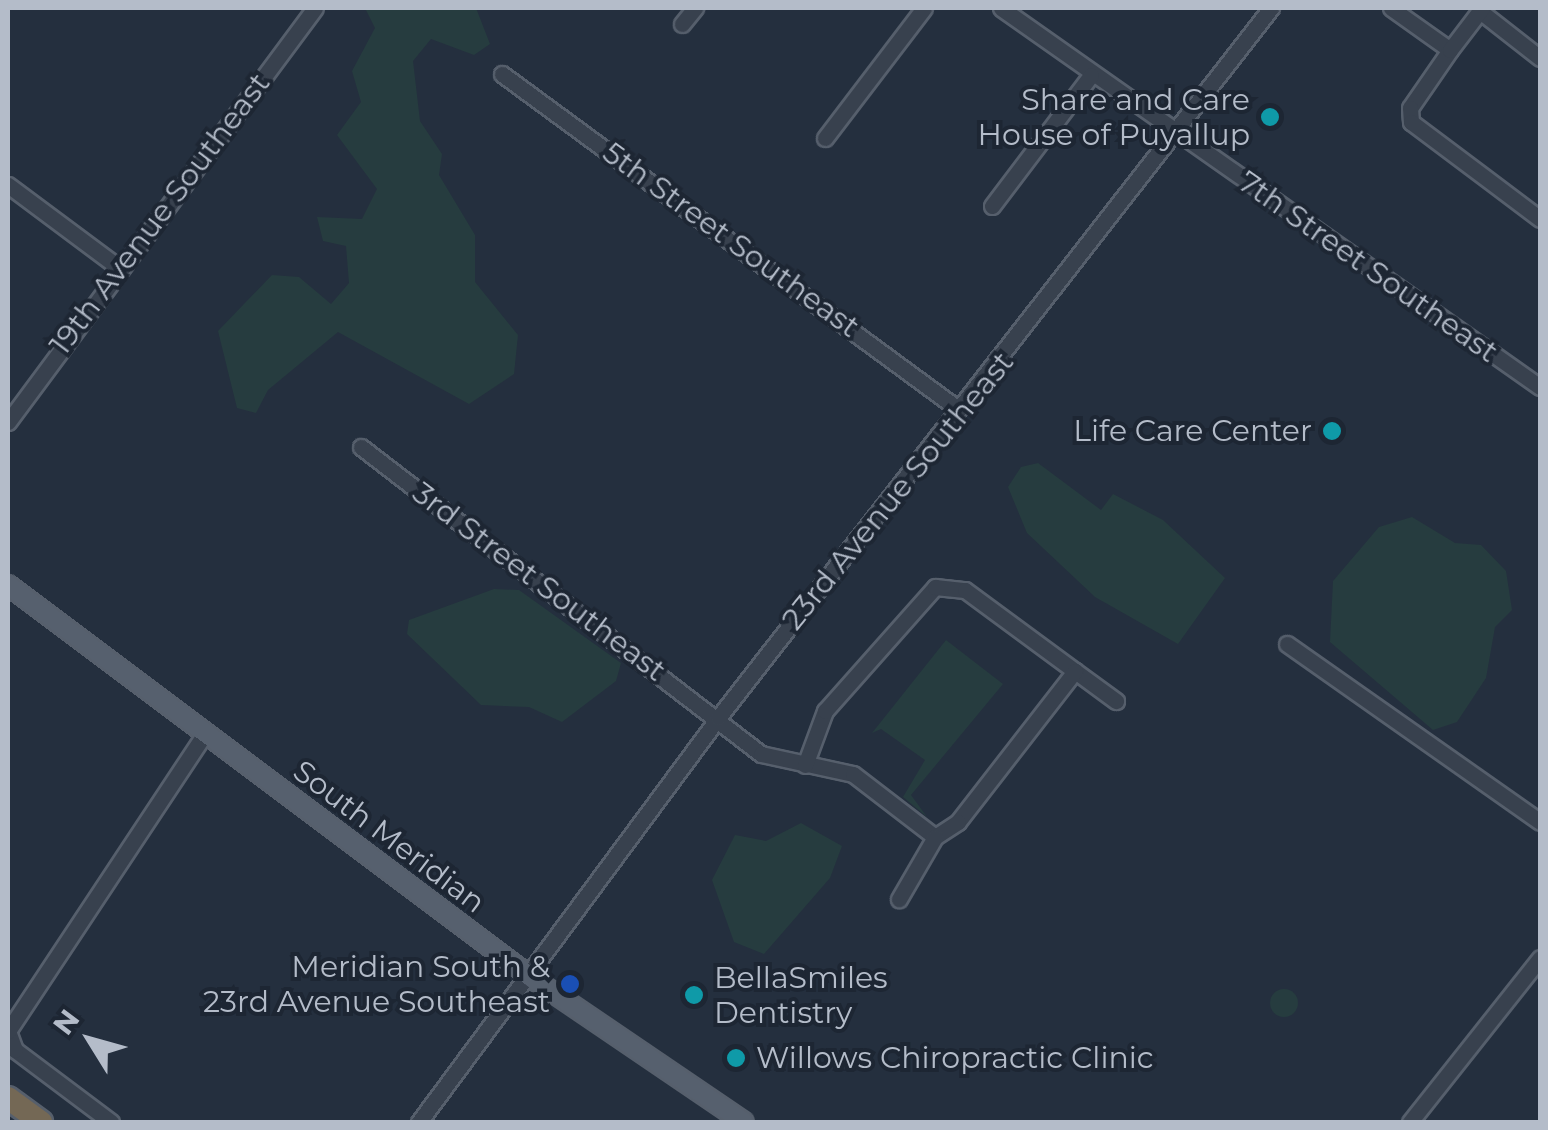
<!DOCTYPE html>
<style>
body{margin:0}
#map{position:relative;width:1548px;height:1130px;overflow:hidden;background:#242f3e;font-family:Montserrat,sans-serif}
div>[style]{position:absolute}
.green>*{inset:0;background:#263c3f}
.round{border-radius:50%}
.roads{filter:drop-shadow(2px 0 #565f6c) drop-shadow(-2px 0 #565f6c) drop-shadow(0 2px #565f6c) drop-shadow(0 -2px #565f6c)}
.minor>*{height:15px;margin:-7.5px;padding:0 7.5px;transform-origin:7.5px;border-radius:7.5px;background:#38414e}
.major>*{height:18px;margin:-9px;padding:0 9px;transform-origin:9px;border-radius:9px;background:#56606e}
.highway>*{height:22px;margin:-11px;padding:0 11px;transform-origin:11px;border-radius:11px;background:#746855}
.dots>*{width:28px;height:28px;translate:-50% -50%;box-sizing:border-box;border:5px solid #1d2633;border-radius:50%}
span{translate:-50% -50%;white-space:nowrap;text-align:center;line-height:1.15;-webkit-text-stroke:8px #1d2633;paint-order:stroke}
.poi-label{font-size:30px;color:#b4bcc9}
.right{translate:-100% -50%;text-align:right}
.left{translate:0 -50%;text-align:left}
.street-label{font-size:30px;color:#b4bcc9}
.frame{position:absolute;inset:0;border:10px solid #b4bcc9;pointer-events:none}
.north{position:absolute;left:40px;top:990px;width:100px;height:100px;-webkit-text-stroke:8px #1d2633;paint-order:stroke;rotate:307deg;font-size:28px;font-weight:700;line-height:40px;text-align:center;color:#b4bcc9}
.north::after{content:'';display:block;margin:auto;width:35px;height:45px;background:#b4bcc9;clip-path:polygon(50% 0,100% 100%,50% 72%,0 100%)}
</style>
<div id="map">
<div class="green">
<i style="clip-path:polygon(365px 8px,476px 8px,490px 44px,474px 55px,431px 39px,413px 61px,420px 121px,442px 154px,439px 175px,475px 235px,475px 282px,518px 335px,514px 374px,469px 404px,338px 332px,268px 390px,256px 413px,237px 408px,218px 331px,272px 275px,299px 277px,331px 304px,349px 283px,346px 246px,323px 241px,317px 217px,362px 219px,377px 189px,337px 135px,361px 102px,352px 71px,375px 28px)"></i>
<i style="clip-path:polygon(1038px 463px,1101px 510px,1113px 494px,1163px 520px,1225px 578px,1178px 644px,1095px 597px,1027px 533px,1008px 487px,1021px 467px)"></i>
<i style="clip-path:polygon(1412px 517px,1455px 543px,1481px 545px,1506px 571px,1512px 610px,1495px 627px,1486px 678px,1457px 722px,1433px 730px,1330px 642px,1333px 581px,1379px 527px)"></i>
<i style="clip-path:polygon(494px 589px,519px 590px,621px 663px,616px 681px,562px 722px,529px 707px,481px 705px,407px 634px,409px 620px)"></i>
<i style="clip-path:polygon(946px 640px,1003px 684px,911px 795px,927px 817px,903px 797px,925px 760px,881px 729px,872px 733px)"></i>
<i style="clip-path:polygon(801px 823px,842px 846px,830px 878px,764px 954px,734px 942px,712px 880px,735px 835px,766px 841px)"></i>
<i class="round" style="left:1270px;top:989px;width:28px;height:28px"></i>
</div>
<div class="roads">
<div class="minor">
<i style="left:1001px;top:8px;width:659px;rotate:35.11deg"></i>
<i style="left:1391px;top:8px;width:72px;rotate:35.4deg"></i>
<i style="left:1450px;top:50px;width:70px;rotate:124.6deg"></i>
<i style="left:1410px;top:108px;width:14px;rotate:86deg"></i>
<i style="left:1411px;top:122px;width:161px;rotate:36.9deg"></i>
<i style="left:1480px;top:11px;width:76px;rotate:38.1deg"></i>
<i style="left:682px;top:24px;width:21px;rotate:-51deg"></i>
<i style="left:1450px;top:50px;width:53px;rotate:-52.7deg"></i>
<i style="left:502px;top:74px;width:566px;rotate:36.3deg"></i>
<i style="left:825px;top:138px;width:163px;rotate:-52.7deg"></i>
<i style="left:8px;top:185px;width:137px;rotate:36.7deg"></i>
<i style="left:992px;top:206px;width:164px;rotate:-52.9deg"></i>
<i style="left:8px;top:422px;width:515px;rotate:-53.44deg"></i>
<i style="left:361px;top:447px;width:504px;rotate:37.51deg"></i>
<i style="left:761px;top:754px;width:94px;rotate:12.3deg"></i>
<i style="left:853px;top:774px;width:103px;rotate:37.5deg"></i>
<i style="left:1287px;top:644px;width:309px;rotate:35.1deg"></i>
<i style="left:1075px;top:671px;width:51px;rotate:36.2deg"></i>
<i style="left:805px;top:765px;width:58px;rotate:-69.7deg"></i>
<i style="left:825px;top:711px;width:166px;rotate:-48.4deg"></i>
<i style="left:935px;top:587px;width:30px;rotate:6deg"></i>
<i style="left:965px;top:590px;width:137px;rotate:36.4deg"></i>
<i style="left:1075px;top:671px;width:191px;rotate:127.8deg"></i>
<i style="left:958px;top:822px;width:27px;rotate:147deg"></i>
<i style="left:935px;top:837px;width:72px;rotate:120.1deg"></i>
<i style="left:111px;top:1122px;width:120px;rotate:-143.1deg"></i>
<i style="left:15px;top:1050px;width:20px;rotate:-110deg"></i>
<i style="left:8px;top:1031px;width:357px;rotate:-56.5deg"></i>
<i style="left:419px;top:1122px;width:503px;rotate:-53.49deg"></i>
<i style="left:718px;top:718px;width:900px;rotate:-52.09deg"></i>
<i style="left:1410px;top:1122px;width:209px;rotate:-51.6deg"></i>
</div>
<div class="major">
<i style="left:8px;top:585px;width:655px;rotate:36.87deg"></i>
<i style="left:532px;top:978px;width:256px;rotate:34.2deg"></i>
</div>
<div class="highway">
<i style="left:8px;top:1098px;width:41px;rotate:36deg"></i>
</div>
</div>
<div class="dots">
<i style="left:1270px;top:117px;background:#0f9aa8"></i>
<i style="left:1332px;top:431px;background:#0f9aa8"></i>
<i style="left:570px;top:984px;background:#1a4fb4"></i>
<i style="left:694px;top:995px;background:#0f9aa8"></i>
<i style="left:736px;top:1058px;background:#0f9aa8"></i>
</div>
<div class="poi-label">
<span class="right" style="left:1250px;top:117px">Share and Care<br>House of Puyallup</span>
<span class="right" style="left:1312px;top:431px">Life Care Center</span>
<span class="right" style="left:550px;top:984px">Meridian South &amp;<br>23rd Avenue Southeast</span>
<span class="left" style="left:714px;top:995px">BellaSmiles<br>Dentistry</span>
<span class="left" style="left:756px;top:1058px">Willows Chiropractic Clinic</span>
</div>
<div class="street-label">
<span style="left:160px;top:214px;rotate:-53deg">19th Avenue Southeast</span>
<span style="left:731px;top:240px;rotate:36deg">5th Street Southeast</span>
<span style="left:1368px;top:267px;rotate:35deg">7th Street Southeast</span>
<span style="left:898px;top:491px;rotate:-51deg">23rd Avenue Southeast</span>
<span style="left:539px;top:582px;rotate:37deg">3rd Street Southeast</span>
<span style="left:389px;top:837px;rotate:37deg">South Meridian</span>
</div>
<div class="frame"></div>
<div class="north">N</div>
</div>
